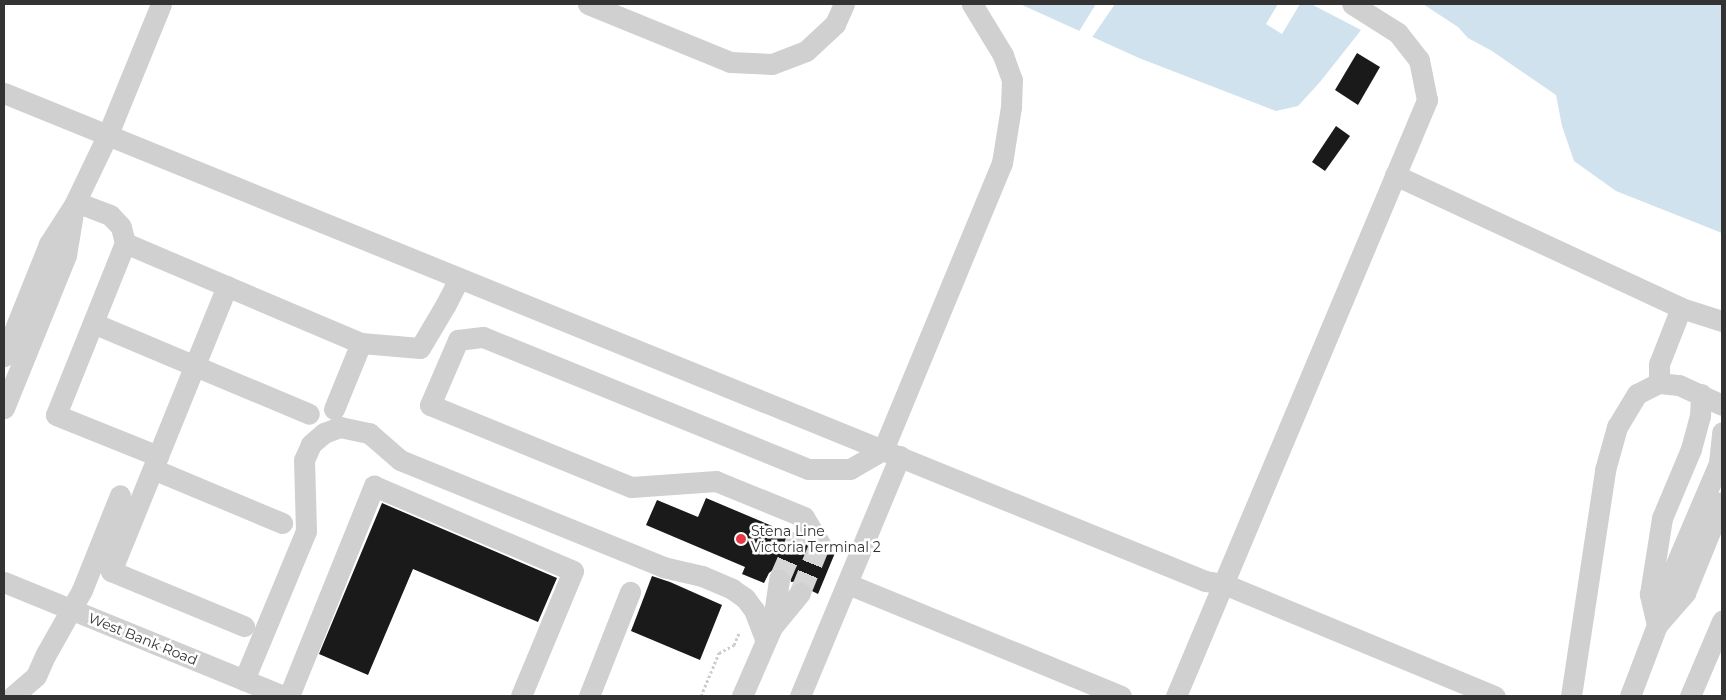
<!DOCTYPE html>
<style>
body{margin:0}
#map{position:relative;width:1726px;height:700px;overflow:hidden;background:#fff;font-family:Montserrat,sans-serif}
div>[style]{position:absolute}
.water>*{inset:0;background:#cfe2ee}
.pier>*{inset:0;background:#fff}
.building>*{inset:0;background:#1a1a1a}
.minor-tunnel>*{height:21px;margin-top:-10.5px;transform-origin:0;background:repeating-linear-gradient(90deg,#d6d6d6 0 21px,transparent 0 32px)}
.path>*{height:3px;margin-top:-1.5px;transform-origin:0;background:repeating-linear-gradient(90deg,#cdcdcd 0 2.5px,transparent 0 5px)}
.minor>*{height:21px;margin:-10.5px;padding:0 10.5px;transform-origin:10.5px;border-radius:10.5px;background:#d0d0d0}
.dots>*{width:14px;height:14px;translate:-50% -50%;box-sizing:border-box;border:2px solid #fff;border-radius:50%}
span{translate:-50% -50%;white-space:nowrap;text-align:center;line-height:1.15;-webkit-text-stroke:5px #fff;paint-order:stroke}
.poi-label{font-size:14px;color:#333}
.left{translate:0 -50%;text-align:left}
.street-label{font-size:14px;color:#333}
.frame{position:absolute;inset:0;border:5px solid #333;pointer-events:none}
</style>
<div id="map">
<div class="water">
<i style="clip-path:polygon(1020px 4px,1379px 4px,1358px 34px,1320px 82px,1298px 106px,1276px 111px,1139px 58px)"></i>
<i style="clip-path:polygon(1423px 4px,1722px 4px,1722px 233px,1616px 191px,1574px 161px,1562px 126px,1556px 95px,1492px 51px,1468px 38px,1458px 27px)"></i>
</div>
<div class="pier">
<i style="clip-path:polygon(1096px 4px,1115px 4px,1091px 39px,1078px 33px)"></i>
<i style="clip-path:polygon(1278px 4px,1300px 4px,1282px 34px,1266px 24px)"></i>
<i style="clip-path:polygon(1311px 4px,1379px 4px,1361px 30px)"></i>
</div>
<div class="building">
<i style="clip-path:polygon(1357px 53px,1380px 67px,1358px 105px,1335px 90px)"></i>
<i style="clip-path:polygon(1336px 126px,1350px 136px,1325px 171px,1312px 162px)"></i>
<i style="clip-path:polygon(706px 498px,803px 539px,814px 555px,821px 556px,830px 551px,835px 553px,818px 594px,812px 591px,808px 584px,803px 581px,791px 582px,790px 575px,781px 568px,775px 568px,769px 573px,764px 583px,742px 574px,745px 567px,646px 525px,657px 500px,698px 517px)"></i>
<i style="clip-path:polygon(382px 503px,557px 578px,538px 622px,413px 569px,368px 675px,319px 654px)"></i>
<i style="clip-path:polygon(652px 576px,670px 582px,722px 605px,700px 660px,631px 631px)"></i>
</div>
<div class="minor-tunnel">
<i style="left:779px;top:580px;width:50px;rotate:-66.5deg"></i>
<i style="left:800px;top:593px;width:53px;rotate:-67.8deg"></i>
</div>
<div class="path">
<i style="left:701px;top:696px;width:47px;rotate:-67.3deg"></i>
<i style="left:719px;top:653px;width:17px;rotate:-28deg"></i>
<i style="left:734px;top:645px;width:13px;rotate:-67deg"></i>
</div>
<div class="minor">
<i style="left:588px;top:4px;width:153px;rotate:22.2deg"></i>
<i style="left:730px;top:62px;width:42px;rotate:2.7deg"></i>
<i style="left:772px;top:64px;width:36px;rotate:-21deg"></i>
<i style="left:806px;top:51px;width:40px;rotate:-43deg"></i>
<i style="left:835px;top:24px;width:22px;rotate:-66deg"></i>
<i style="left:4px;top:93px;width:1296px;rotate:22.11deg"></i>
<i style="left:1205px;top:581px;width:19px;rotate:9deg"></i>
<i style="left:1224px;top:584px;width:293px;rotate:22.5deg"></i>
<i style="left:1395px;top:175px;width:315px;rotate:24.9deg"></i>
<i style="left:1681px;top:308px;width:43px;rotate:17.6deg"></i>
<i style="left:76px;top:202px;width:36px;rotate:21deg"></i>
<i style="left:110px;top:215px;width:16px;rotate:47deg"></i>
<i style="left:121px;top:227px;width:16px;rotate:76deg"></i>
<i style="left:125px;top:243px;width:256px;rotate:23deg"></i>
<i style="left:361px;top:343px;width:59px;rotate:4.8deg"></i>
<i style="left:420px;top:348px;width:51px;rotate:-59.4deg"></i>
<i style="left:446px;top:304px;width:29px;rotate:-63deg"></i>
<i style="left:125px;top:243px;width:185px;rotate:111.9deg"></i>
<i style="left:56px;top:415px;width:110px;rotate:21.9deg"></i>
<i style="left:227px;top:286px;width:308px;rotate:112.1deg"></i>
<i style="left:111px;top:571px;width:144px;rotate:22.5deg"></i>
<i style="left:93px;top:323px;width:234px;rotate:22.8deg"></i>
<i style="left:4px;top:356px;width:121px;rotate:-68.1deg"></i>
<i style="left:49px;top:244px;width:46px;rotate:-57.3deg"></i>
<i style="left:74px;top:205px;width:79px;rotate:-64.4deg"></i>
<i style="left:108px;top:134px;width:140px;rotate:-67.8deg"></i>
<i style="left:1659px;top:383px;width:19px;rotate:-90deg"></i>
<i style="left:1659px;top:364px;width:60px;rotate:-68.6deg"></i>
<i style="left:4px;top:408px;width:165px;rotate:-67.9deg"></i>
<i style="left:66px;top:255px;width:43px;rotate:-80.5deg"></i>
<i style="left:334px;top:409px;width:71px;rotate:-67.8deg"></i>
<i style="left:153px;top:469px;width:140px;rotate:22.7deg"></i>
<i style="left:820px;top:544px;width:31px;rotate:-121deg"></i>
<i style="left:804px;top:517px;width:95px;rotate:-157.8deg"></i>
<i style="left:716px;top:481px;width:85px;rotate:176deg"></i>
<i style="left:631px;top:487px;width:217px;rotate:-157.8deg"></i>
<i style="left:430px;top:405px;width:71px;rotate:-66.7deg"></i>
<i style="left:458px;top:340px;width:25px;rotate:-7deg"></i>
<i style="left:483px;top:337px;width:351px;rotate:22.1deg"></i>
<i style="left:808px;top:469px;width:42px"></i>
<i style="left:850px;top:469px;width:38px;rotate:-30deg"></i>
<i style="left:883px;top:450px;width:311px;rotate:-67.5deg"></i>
<i style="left:1002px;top:163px;width:57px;rotate:-80.9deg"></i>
<i style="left:1011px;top:107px;width:27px;rotate:-88deg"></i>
<i style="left:1012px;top:80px;width:27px;rotate:-110deg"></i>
<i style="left:1003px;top:55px;width:60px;rotate:-121.3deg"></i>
<i style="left:4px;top:582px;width:301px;rotate:22.2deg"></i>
<i style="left:848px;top:584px;width:295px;rotate:22.3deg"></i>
<i style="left:1659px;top:620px;width:43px;rotate:-75.3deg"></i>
<i style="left:1670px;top:578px;width:125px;rotate:-66.9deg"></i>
<i style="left:1719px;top:463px;width:31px;rotate:-84deg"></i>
<i style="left:1657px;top:625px;width:32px;rotate:-103deg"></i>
<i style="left:1650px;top:594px;width:77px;rotate:-81deg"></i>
<i style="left:1662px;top:518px;width:75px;rotate:-67.2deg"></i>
<i style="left:1691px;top:449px;width:34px;rotate:-75deg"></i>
<i style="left:1700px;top:416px;width:22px;rotate:-87deg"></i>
<i style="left:772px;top:627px;width:44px;rotate:-50.5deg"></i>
<i style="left:244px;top:680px;width:161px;rotate:-67.4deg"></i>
<i style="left:306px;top:531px;width:71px;rotate:-91.6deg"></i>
<i style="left:304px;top:460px;width:17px;rotate:-66deg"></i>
<i style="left:311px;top:444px;width:17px;rotate:-40deg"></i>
<i style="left:324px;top:433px;width:17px;rotate:-21deg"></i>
<i style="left:340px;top:427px;width:30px;rotate:12deg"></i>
<i style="left:369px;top:433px;width:41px;rotate:41.1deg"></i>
<i style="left:400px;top:460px;width:284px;rotate:22.1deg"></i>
<i style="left:663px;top:567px;width:40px;rotate:13deg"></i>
<i style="left:702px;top:576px;width:33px;rotate:23deg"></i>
<i style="left:732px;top:589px;width:16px;rotate:35deg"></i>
<i style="left:745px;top:598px;width:15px;rotate:53deg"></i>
<i style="left:754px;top:610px;width:33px;rotate:69deg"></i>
<i style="left:13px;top:696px;width:30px;rotate:-41deg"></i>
<i style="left:36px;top:676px;width:24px;rotate:-66deg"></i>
<i style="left:46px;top:654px;width:73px;rotate:-60.6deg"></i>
<i style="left:82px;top:590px;width:102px;rotate:-68.2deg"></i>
<i style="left:289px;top:696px;width:227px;rotate:-68deg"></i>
<i style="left:374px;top:486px;width:216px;rotate:23.1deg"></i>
<i style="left:573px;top:571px;width:135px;rotate:112.6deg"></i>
<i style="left:589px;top:696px;width:112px;rotate:-68.5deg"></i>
<i style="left:742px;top:696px;width:75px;rotate:-66.5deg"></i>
<i style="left:772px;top:627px;width:48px;rotate:-81.5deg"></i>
<i style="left:800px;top:696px;width:260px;rotate:-67.4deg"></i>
<i style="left:1176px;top:696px;width:647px;rotate:-67.16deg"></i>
<i style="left:1427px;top:100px;width:41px;rotate:-101.3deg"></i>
<i style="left:1419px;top:60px;width:34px;rotate:-128deg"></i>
<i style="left:1398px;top:33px;width:54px;rotate:-147.8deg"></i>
<i style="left:1571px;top:696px;width:229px;rotate:-81.4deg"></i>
<i style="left:1605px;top:470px;width:45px;rotate:-74.4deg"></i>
<i style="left:1617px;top:427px;width:39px;rotate:-59deg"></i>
<i style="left:1637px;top:394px;width:25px;rotate:-27deg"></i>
<i style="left:1659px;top:383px;width:20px;rotate:6deg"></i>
<i style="left:1679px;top:385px;width:47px;rotate:24.9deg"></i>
<i style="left:1630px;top:696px;width:76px;rotate:-69.2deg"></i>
<i style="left:1657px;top:625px;width:43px;rotate:-48.8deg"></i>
<i style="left:1685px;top:593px;width:98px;rotate:-67.9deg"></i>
<i style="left:1690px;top:696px;width:82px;rotate:-66.9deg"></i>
</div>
<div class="dots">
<i style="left:741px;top:539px;background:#e63946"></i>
</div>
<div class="poi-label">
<span class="left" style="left:751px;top:539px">Stena Line<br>Victoria Terminal 2</span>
</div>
<div class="street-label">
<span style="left:143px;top:639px;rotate:22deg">West Bank Road</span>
</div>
<div class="frame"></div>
</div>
